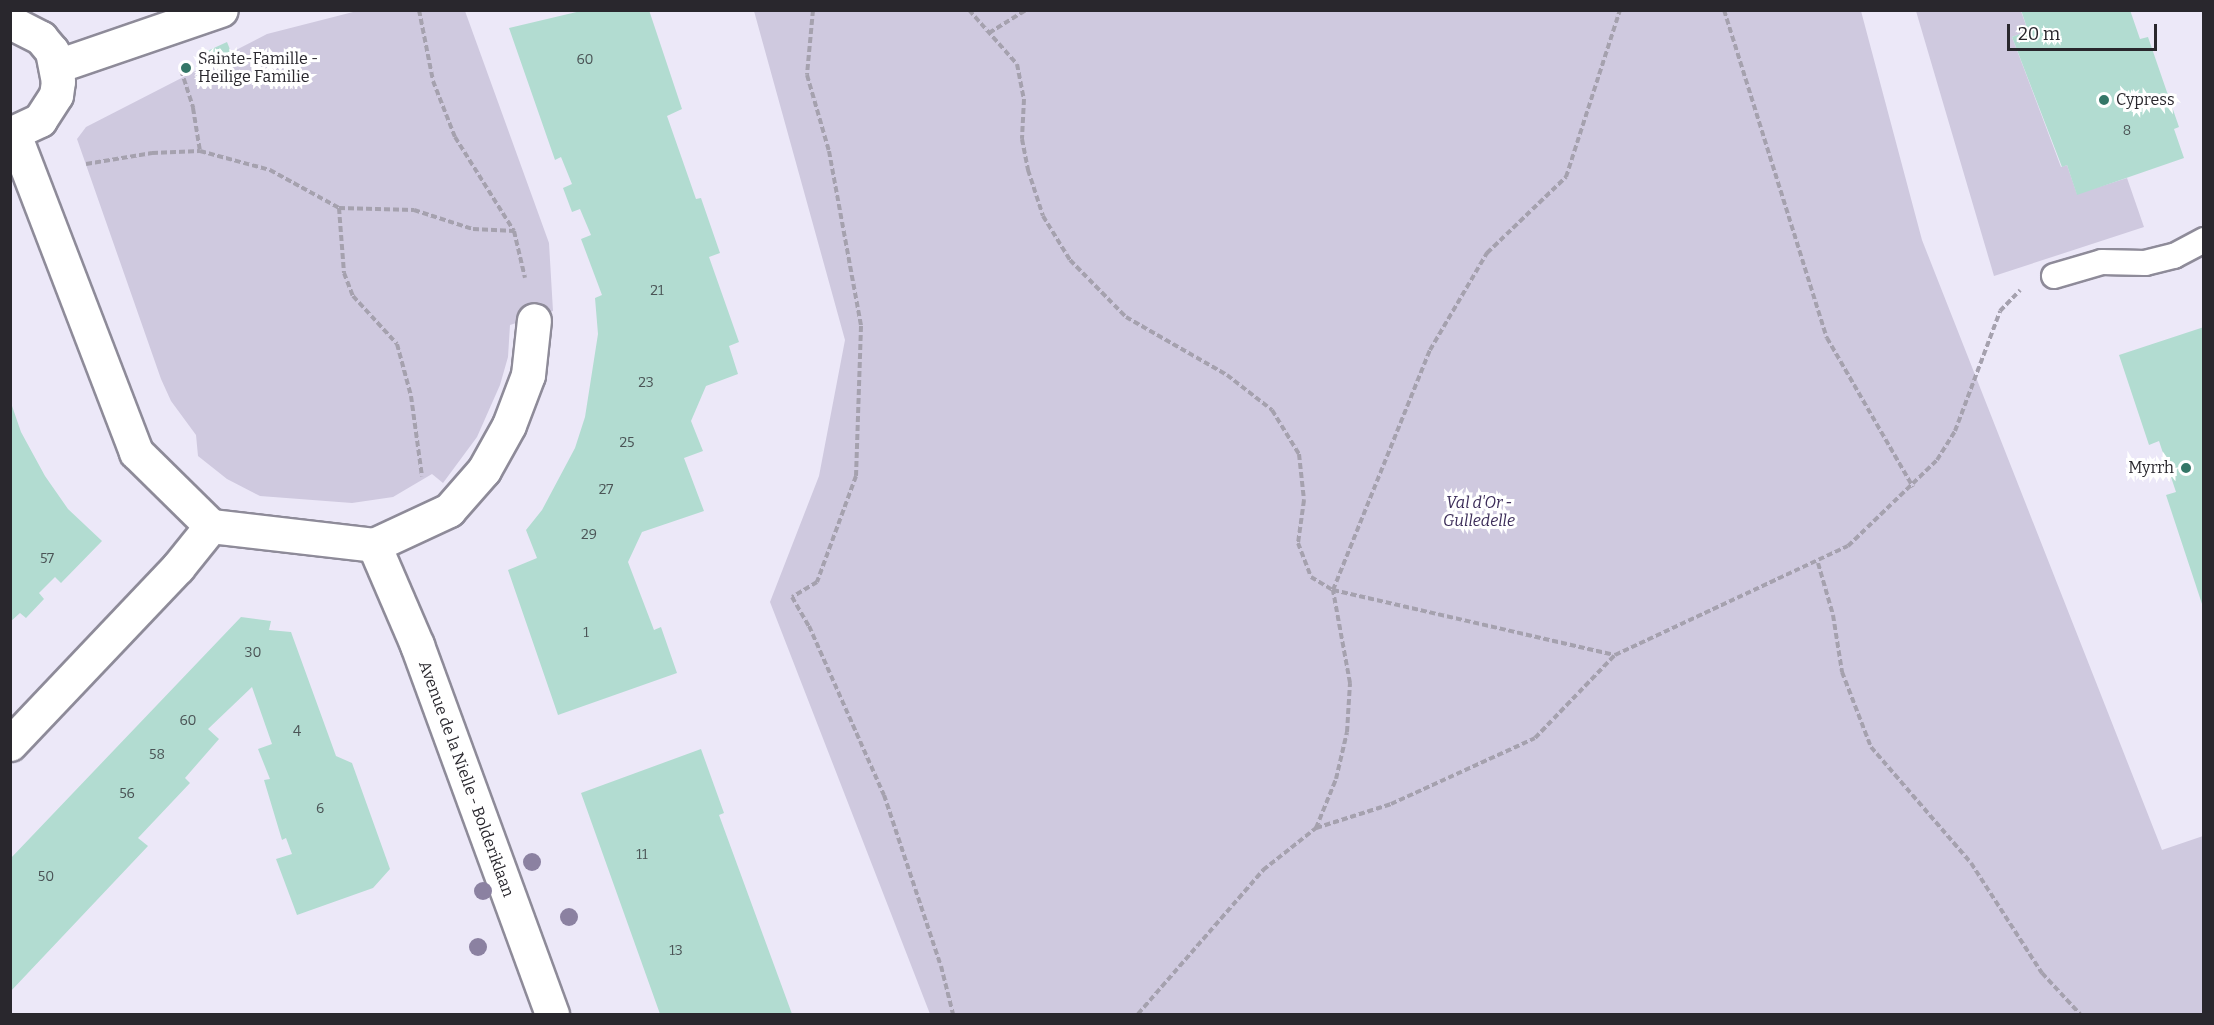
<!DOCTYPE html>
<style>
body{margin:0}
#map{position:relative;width:2214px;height:1025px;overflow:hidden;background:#ece8f8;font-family:Bitter,serif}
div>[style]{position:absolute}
.green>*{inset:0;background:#cfc9df}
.building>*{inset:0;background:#b2dcd1}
.path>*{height:4px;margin-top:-2px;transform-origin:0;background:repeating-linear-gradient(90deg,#a5a1ae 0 6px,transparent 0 9px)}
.roads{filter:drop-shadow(2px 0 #8e8b99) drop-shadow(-2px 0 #8e8b99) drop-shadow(0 2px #8e8b99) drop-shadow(0 -2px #8e8b99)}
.lane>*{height:24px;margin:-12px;padding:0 12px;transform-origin:12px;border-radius:12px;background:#fff}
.street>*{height:33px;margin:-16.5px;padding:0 16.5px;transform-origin:16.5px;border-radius:16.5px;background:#fff}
.secondary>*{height:33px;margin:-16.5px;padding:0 16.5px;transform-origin:16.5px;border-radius:16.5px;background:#fff}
.trees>*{width:18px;height:18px;margin:-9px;border-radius:50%;background:#8b81a1}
.dots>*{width:16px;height:16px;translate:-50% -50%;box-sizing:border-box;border:3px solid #fff;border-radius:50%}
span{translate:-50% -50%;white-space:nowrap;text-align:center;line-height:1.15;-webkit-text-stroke:6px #fff;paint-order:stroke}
.number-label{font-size:14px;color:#4b5456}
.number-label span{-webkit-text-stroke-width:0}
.poi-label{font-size:16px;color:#29272d}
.left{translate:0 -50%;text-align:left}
.right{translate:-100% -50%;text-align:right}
.park-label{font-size:16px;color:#3c2d59;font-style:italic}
.street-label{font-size:16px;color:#29272d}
.frame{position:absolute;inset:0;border:12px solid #29272d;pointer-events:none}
.scale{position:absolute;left:2007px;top:24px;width:150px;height:27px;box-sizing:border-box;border:3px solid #29272d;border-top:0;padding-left:8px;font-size:18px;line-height:21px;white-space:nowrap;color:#29272d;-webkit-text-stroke:4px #fff;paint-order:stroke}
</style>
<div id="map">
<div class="green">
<i style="clip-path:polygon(357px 11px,465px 11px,549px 243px,553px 311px,510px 325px,508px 357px,500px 385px,477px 437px,443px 483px,432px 474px,393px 497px,352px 503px,260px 496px,227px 479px,198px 456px,196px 435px,171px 401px,161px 379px,77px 139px,86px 127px,267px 34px)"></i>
<i style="clip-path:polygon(754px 11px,1861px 11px,1922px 240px,2162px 850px,2203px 836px,2203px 1014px,930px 1014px,770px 602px,819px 476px,845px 340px)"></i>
<i style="clip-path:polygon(1916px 11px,2021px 11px,2028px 31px,2012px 37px,2061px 167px,2067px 165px,2077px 194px,2127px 178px,2144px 227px,1994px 276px)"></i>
</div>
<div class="building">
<i style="clip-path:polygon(585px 10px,649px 10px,682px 109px,667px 116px,696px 199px,701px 198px,720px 253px,709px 257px,739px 342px,729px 346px,738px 374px,706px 386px,691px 421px,703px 451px,684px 458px,704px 511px,642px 532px,628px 562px,654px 630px,661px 627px,677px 673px,558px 715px,508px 570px,537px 558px,526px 530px,542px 510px,575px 448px,585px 417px,598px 334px,595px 298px,602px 295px,581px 239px,591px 235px,580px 209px,572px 212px,563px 188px,572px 184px,561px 157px,555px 160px,509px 28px)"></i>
<i style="clip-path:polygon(2021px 10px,2130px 10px,2140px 39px,2148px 37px,2179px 127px,2174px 129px,2184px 158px,2077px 195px,2067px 165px,2062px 167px,2012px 37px,2028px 31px)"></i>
<i style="clip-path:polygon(227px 42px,231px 52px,208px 63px,203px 53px)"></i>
<i style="clip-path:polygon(2204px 327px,2204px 607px,2203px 607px,2166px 495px,2176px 492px,2159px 441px,2149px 445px,2119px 355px)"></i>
<i style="clip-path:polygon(11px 403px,21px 432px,45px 476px,68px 509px,102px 541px,61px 583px,55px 577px,39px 593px,44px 599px,26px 618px,20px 613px,10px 622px)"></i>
<i style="clip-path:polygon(241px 617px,271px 621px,269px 630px,291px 632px,336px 756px,352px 763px,390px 869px,373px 888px,297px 915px,276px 859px,292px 854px,286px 838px,282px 840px,264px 780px,270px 779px,258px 749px,272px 744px,252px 687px,208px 729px,219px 739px,185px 778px,190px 783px,138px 838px,148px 846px,10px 992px,10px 859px)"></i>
<i style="clip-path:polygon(701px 749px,724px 813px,719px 815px,792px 1014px,660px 1014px,581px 793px)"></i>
</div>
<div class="path">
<i style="left:419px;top:10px;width:72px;rotate:78.8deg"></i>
<i style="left:433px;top:81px;width:60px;rotate:68.6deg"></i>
<i style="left:455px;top:137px;width:111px;rotate:57.9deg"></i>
<i style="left:514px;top:231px;width:48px;rotate:76.8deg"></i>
<i style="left:813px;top:10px;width:65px;rotate:95.3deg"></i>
<i style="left:807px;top:75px;width:79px;rotate:73.9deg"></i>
<i style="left:829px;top:151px;width:178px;rotate:79.6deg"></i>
<i style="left:861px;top:326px;width:150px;rotate:91.9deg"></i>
<i style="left:856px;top:476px;width:113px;rotate:110.2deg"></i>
<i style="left:817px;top:582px;width:29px;rotate:149deg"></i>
<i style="left:792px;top:597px;width:34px;rotate:60deg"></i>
<i style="left:809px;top:626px;width:185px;rotate:66.1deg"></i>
<i style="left:884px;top:795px;width:180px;rotate:71.6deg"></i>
<i style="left:941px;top:966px;width:49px;rotate:76deg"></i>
<i style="left:969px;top:10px;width:72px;rotate:48.4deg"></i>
<i style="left:1017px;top:64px;width:36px;rotate:79deg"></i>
<i style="left:1024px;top:99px;width:40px;rotate:92.9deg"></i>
<i style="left:1022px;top:139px;width:32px;rotate:79deg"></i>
<i style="left:1028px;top:170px;width:48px;rotate:71.9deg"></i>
<i style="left:1043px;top:216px;width:52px;rotate:58.5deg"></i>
<i style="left:1070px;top:260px;width:80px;rotate:45.5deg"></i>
<i style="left:1126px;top:317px;width:116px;rotate:29.9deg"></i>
<i style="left:1227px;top:375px;width:57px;rotate:37.9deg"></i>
<i style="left:1272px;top:410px;width:52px;rotate:58.5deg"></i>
<i style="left:1299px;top:454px;width:46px;rotate:83.8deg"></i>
<i style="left:1304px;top:500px;width:43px;rotate:97.9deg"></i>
<i style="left:1298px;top:543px;width:36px;rotate:69deg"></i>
<i style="left:1311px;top:577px;width:26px;rotate:31deg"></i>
<i style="left:1333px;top:590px;width:289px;rotate:13deg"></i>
<i style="left:1724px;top:10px;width:344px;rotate:72.6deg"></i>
<i style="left:1827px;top:338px;width:172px;rotate:60deg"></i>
<i style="left:989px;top:33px;width:44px;rotate:-31.9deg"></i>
<i style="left:181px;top:70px;width:40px;rotate:72deg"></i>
<i style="left:193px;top:108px;width:44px;rotate:80.8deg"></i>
<i style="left:86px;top:164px;width:67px;rotate:-9.5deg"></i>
<i style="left:152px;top:153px;width:48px;rotate:-2.4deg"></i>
<i style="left:200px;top:151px;width:73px;rotate:15.2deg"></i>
<i style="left:270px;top:170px;width:79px;rotate:28.8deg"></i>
<i style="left:339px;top:208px;width:75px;rotate:1.5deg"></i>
<i style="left:414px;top:210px;width:62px;rotate:17.9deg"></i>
<i style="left:473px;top:229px;width:41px;rotate:2.8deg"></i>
<i style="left:339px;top:208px;width:65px;rotate:85.6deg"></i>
<i style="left:344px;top:273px;width:25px;rotate:69deg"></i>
<i style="left:353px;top:296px;width:65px;rotate:47.5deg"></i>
<i style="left:397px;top:344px;width:54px;rotate:74.9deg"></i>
<i style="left:411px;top:396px;width:81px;rotate:82.2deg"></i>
<i style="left:1818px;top:563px;width:54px;rotate:73.9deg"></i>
<i style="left:1833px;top:615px;width:58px;rotate:81deg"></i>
<i style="left:1842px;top:672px;width:80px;rotate:68.9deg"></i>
<i style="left:1871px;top:747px;width:153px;rotate:49.2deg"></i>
<i style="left:1971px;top:863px;width:131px;rotate:57.2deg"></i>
<i style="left:2042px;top:973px;width:56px;rotate:47.2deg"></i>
<i style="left:1316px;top:828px;width:79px;rotate:-17.7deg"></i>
<i style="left:1391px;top:804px;width:158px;rotate:-24.6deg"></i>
<i style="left:1535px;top:738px;width:115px;rotate:-46.1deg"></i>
<i style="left:1615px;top:655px;width:257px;rotate:-25.1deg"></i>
<i style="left:1848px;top:546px;width:124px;rotate:-44deg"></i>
<i style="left:1937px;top:460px;width:34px;rotate:-58deg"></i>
<i style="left:1955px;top:431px;width:128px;rotate:-69.4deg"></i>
<i style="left:2000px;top:311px;width:29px;rotate:-46deg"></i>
<i style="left:1138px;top:1014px;width:191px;rotate:-49deg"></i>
<i style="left:1263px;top:870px;width:68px;rotate:-38.4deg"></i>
<i style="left:1316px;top:828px;width:53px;rotate:-67.8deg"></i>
<i style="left:1336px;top:779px;width:48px;rotate:-76.8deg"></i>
<i style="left:1347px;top:732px;width:49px;rotate:-86.5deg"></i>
<i style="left:1350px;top:683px;width:95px;rotate:-100.4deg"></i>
<i style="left:1333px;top:590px;width:259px;rotate:-68deg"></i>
<i style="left:1430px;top:350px;width:113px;rotate:-59.6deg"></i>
<i style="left:1487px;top:253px;width:110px;rotate:-43.9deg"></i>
<i style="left:1566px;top:177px;width:176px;rotate:-72.1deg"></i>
</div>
<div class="roads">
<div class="lane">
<i style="left:2054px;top:276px;width:50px;rotate:-16.3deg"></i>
<i style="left:2102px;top:262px;width:43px;rotate:1.3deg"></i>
<i style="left:2145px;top:263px;width:30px;rotate:-14deg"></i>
<i style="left:2174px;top:256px;width:34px;rotate:-28deg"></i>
</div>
<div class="street">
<i style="left:14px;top:134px;width:341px;rotate:69deg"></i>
<i style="left:136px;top:452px;width:105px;rotate:44.6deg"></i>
<i style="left:211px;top:526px;width:164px;rotate:6.6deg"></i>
<i style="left:374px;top:545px;width:83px;rotate:-25deg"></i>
<i style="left:449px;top:510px;width:53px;rotate:-48.8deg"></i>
<i style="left:484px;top:470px;width:51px;rotate:-60.9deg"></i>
<i style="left:509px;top:425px;width:53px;rotate:-69.2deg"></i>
<i style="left:528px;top:375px;width:55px;rotate:-83.8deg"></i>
<i style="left:374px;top:545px;width:109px;rotate:66.7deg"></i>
<i style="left:417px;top:645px;width:393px;rotate:69.9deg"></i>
<i style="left:10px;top:744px;width:244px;rotate:-46.5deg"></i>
<i style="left:178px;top:567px;width:53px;rotate:-51.2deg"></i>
</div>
<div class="secondary">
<i style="left:10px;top:22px;width:35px;rotate:27deg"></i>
<i style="left:41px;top:38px;width:17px;rotate:50deg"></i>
<i style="left:52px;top:51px;width:31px;rotate:79deg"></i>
<i style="left:58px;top:81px;width:14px;rotate:98deg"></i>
<i style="left:56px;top:95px;width:30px;rotate:123deg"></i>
<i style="left:40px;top:120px;width:33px;rotate:155deg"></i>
<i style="left:57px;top:66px;width:173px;rotate:-18.9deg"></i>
</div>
</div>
<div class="trees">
<i style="left:532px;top:862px"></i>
<i style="left:483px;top:891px"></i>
<i style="left:569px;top:917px"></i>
<i style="left:478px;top:947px"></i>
</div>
<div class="dots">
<i style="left:186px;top:68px;background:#347667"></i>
<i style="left:2104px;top:100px;background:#347667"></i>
<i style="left:2186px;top:468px;background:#347667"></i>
</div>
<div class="number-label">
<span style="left:585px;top:60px">60</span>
<span style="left:2127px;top:131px">8</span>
<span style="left:657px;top:291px">21</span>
<span style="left:646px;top:383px">23</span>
<span style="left:627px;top:443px">25</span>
<span style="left:606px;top:490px">27</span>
<span style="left:589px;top:535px">29</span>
<span style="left:47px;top:559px">57</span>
<span style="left:586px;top:633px">1</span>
<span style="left:253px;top:653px">30</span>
<span style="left:188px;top:721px">60</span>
<span style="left:297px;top:732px">4</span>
<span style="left:157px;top:755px">58</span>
<span style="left:127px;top:794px">56</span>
<span style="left:320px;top:809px">6</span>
<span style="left:642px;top:855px">11</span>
<span style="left:46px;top:877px">50</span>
<span style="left:676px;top:951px">13</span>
</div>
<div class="poi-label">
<span class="left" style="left:198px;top:68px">Sainte-Famille -<br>Heilige Familie</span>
<span class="left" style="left:2116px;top:100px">Cypress</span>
<span class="right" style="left:2174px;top:468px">Myrrh</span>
</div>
<div class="park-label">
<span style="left:1479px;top:512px">Val d'Or -<br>Gulledelle</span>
</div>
<div class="street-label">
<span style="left:466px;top:779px;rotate:70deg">Avenue de la Nielle - Bolderiklaan</span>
</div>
<div class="frame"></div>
<div class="scale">20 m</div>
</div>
